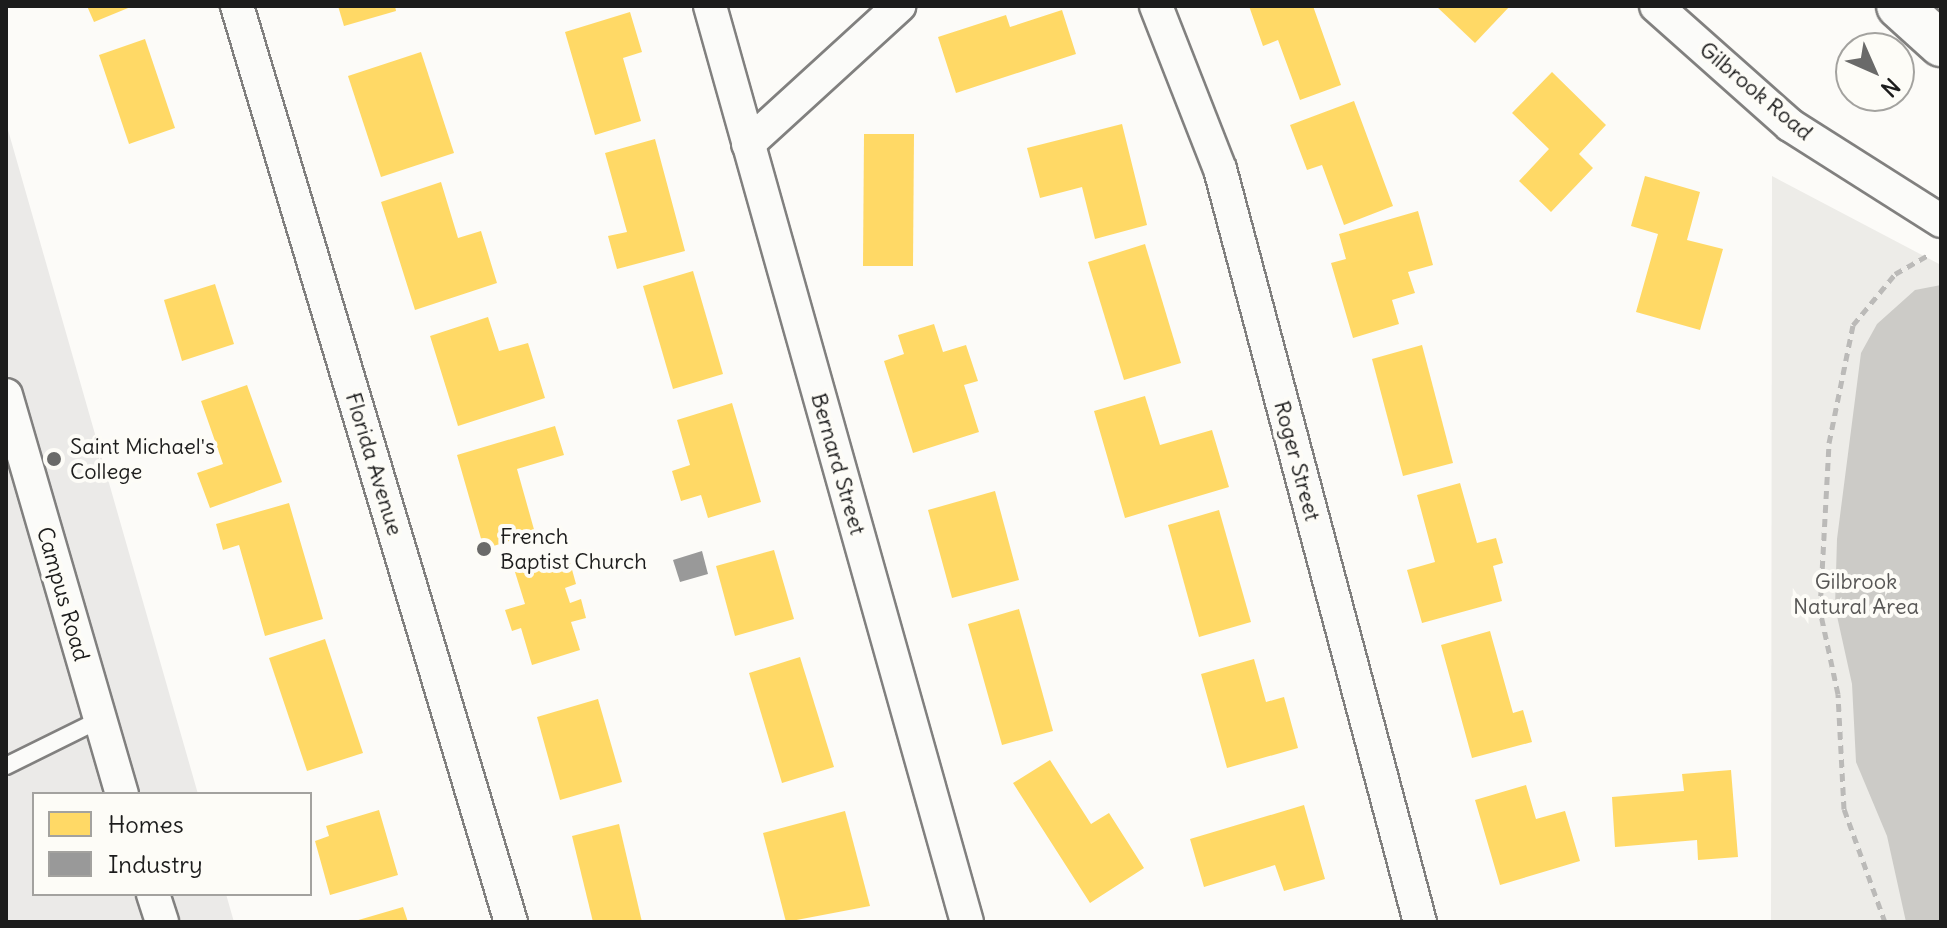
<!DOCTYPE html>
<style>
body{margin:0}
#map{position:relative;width:1947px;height:928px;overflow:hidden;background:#fcfbf8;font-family:Delius,sans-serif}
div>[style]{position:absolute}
.built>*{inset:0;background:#ebeae8}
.green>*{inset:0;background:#edece8}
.water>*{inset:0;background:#cccbc7}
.homes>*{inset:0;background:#ffd966}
.industry>*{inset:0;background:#999}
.path>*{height:5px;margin-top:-2.5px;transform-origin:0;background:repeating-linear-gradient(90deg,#bbbab8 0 8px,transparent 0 14px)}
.roads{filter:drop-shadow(2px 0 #81807f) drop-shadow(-2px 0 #81807f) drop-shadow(0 2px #81807f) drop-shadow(0 -2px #81807f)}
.lane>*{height:16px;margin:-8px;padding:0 8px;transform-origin:8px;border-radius:8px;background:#fbfbf9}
.street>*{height:32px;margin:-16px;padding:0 16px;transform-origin:16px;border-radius:16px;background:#fbfbf9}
.highway>*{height:44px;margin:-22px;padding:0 22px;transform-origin:22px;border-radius:22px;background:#fbfbf9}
.dots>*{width:22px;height:22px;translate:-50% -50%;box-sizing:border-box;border:4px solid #fdfcf7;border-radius:50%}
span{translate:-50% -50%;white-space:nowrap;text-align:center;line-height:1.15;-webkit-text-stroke:8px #fdfcf7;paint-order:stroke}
.street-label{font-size:22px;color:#1c1c1c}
.poi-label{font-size:22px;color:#1c1c1c}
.left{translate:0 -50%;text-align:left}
.park-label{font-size:22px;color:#575655}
.frame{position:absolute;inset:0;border:8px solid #1c1c1c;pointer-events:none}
.legend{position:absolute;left:32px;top:792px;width:280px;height:104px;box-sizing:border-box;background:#fdfcf7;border:2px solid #a3a29f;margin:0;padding:10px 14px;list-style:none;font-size:24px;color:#1c1c1c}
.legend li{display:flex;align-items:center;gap:16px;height:40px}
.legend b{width:40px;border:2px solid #a3a29f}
.north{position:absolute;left:1835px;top:32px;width:80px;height:80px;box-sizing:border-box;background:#fdfcf7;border:2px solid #a3a29f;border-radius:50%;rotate:135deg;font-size:22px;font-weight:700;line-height:32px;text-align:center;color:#1c1c1c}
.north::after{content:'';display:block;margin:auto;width:28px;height:36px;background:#6a6a69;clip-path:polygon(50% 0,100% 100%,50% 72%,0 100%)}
</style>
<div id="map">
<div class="built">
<i style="clip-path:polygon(6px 123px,198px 794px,34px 794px,34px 894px,226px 894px,234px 922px,6px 922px)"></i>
</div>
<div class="green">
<i style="clip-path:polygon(1772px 176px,1941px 265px,1941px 922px,1771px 922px)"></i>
</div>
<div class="water">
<i style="clip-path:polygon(1941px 285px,1941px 922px,1906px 922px,1887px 836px,1856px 762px,1852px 684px,1835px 607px,1837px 539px,1861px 353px,1877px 324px,1915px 290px)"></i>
</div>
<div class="homes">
<i style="clip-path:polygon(87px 6px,133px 6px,94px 22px)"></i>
<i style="clip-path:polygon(338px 6px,395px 6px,396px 11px,344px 26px)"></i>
<i style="clip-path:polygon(1249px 6px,1313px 6px,1341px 85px,1300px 100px,1278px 40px,1263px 46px)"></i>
<i style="clip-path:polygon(1436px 6px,1510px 6px,1475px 43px)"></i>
<i style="clip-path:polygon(1062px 10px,1076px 54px,956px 93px,938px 37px,1006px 15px,1010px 27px)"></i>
<i style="clip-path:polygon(630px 12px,642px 52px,623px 58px,641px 121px,595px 135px,565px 32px)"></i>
<i style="clip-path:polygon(145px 39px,175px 128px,129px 144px,99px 55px)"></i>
<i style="clip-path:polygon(421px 52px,454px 153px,381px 177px,348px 76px)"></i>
<i style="clip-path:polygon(1552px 72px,1606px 125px,1579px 154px,1593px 168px,1551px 212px,1519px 181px,1549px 149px,1512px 113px)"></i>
<i style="clip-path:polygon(1354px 101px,1393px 206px,1344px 225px,1322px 165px,1307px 170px,1290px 125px)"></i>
<i style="clip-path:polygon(1122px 124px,1147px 225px,1095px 239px,1082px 187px,1040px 198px,1027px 148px)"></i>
<i style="clip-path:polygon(864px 134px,914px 134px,913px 266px,863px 266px)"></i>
<i style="clip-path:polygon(655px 139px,685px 251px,617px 269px,608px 236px,627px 232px,605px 153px)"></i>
<i style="clip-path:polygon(1645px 176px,1700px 192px,1687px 240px,1723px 249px,1700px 330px,1636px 312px,1658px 234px,1631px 226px)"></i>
<i style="clip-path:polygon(441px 182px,458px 238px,481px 231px,497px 283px,415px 310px,381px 202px)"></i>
<i style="clip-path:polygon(1418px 211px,1433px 265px,1408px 272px,1415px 293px,1392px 300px,1399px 324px,1353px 338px,1331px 263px,1346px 259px,1339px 234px)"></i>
<i style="clip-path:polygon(1145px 244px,1181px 363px,1124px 380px,1088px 262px)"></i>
<i style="clip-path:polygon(693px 271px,723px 374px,673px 389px,643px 286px)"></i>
<i style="clip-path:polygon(215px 284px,234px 344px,182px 361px,164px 300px)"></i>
<i style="clip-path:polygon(488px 317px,499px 351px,528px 343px,545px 398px,458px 426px,430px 336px)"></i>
<i style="clip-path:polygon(934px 324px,943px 352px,966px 345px,978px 381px,964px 385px,979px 432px,913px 453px,884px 361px,904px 354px,898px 335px)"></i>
<i style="clip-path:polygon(1422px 345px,1453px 463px,1403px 476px,1372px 359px)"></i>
<i style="clip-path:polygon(247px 385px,282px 482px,210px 508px,197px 473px,223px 464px,201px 401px)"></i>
<i style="clip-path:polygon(1145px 396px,1160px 445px,1212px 430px,1229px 487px,1125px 518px,1094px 411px)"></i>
<i style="clip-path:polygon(732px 403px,761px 502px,708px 518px,701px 495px,681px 501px,672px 471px,690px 465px,677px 420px)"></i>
<i style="clip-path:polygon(555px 426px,564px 455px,517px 469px,535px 533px,484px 549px,457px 455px)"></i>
<i style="clip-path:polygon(1460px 483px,1477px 543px,1496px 538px,1503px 563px,1493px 566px,1502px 601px,1422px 623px,1407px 570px,1435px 562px,1417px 495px)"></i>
<i style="clip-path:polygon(995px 491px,1019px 580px,952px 598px,928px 510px)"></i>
<i style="clip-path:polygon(289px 503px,323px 619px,265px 636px,239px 545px,223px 550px,216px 524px)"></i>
<i style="clip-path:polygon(1219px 510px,1251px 622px,1199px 637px,1168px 525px)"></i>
<i style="clip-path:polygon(774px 550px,794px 619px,735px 636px,716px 566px)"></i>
<i style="clip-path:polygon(568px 555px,576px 584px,565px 588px,570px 603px,581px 599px,586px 618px,571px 622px,580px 650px,532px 665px,521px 628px,512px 631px,505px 610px,525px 604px,515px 572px)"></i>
<i style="clip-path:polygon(1019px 609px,1053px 731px,1002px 745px,968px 624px)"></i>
<i style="clip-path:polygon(1490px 631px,1513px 713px,1523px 710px,1532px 742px,1472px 758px,1441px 645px)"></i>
<i style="clip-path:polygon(325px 639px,363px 753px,307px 771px,269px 658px)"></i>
<i style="clip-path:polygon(800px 657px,834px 767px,782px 783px,749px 673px)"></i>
<i style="clip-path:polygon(1254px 659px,1266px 702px,1284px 697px,1298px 748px,1227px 768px,1201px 674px)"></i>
<i style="clip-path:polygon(598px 699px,622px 782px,560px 800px,537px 717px)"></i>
<i style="clip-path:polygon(1050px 760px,1091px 824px,1109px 813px,1144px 868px,1090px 903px,1013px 783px)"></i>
<i style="clip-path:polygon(1731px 770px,1738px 857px,1698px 860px,1697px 840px,1615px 847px,1612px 797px,1684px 791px,1682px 774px)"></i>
<i style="clip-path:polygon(1526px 785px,1536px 819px,1565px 811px,1580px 861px,1500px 885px,1475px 800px)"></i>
<i style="clip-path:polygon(1304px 805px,1325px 879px,1284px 891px,1275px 865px,1204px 887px,1190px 839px)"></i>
<i style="clip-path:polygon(379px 810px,398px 875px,330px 895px,315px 841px,329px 836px,326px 826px)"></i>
<i style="clip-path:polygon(845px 811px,870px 906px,786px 922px,763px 833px)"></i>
<i style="clip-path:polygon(619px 824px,642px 922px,593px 922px,572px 836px)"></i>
<i style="clip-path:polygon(403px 907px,408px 922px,355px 922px,355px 921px)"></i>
</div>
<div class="industry">
<i style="clip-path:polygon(702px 551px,708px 574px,680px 582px,673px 560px)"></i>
</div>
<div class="path">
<i style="left:1885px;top:922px;width:120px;rotate:-109.9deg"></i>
<i style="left:1844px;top:809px;width:115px;rotate:-93deg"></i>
<i style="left:1838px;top:694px;width:86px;rotate:-102.1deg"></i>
<i style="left:1820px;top:610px;width:167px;rotate:-86.9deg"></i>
<i style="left:1829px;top:443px;width:120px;rotate:-78.5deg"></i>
<i style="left:1853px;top:325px;width:66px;rotate:-50.5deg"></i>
<i style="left:1895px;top:274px;width:40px;rotate:-29.7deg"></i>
</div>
<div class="roads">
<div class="lane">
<i style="left:6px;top:766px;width:104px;rotate:-26.3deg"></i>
</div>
<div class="street">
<i style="left:237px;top:6px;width:956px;rotate:73.35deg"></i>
<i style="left:710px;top:6px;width:951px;rotate:74.33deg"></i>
<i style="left:1156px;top:6px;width:175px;rotate:68.6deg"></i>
<i style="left:1220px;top:169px;width:779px;rotate:75.13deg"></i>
<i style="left:1656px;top:6px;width:179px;rotate:41.6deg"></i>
<i style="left:1790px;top:125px;width:179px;rotate:32.4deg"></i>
<i style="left:748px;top:144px;width:205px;rotate:-42.4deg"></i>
<i style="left:6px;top:395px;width:416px;rotate:73.8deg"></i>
<i style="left:153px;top:894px;width:29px;rotate:72deg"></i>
</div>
<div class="highway">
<i style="left:1899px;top:6px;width:57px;rotate:42.1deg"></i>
</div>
</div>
<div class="dots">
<i style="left:54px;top:459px;background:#6a6a69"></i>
<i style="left:484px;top:549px;background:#6a6a69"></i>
</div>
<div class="street-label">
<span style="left:1756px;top:91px;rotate:40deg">Gilbrook Road</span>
<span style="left:1297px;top:461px;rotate:75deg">Roger Street</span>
<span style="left:374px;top:464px;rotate:73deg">Florida Avenue</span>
<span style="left:838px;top:464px;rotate:74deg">Bernard Street</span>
<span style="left:63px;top:594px;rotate:74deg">Campus Road</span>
</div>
<div class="poi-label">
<span class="left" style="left:70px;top:459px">Saint Michael's<br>College</span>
<span class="left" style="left:500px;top:549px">French<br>Baptist Church</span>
</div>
<div class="park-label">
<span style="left:1856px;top:594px">Gilbrook<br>Natural Area</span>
</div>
<div class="frame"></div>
<ul class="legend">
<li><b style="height:22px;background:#ffd966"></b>Homes</li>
<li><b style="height:22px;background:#999"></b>Industry</li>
</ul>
<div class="north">N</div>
</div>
